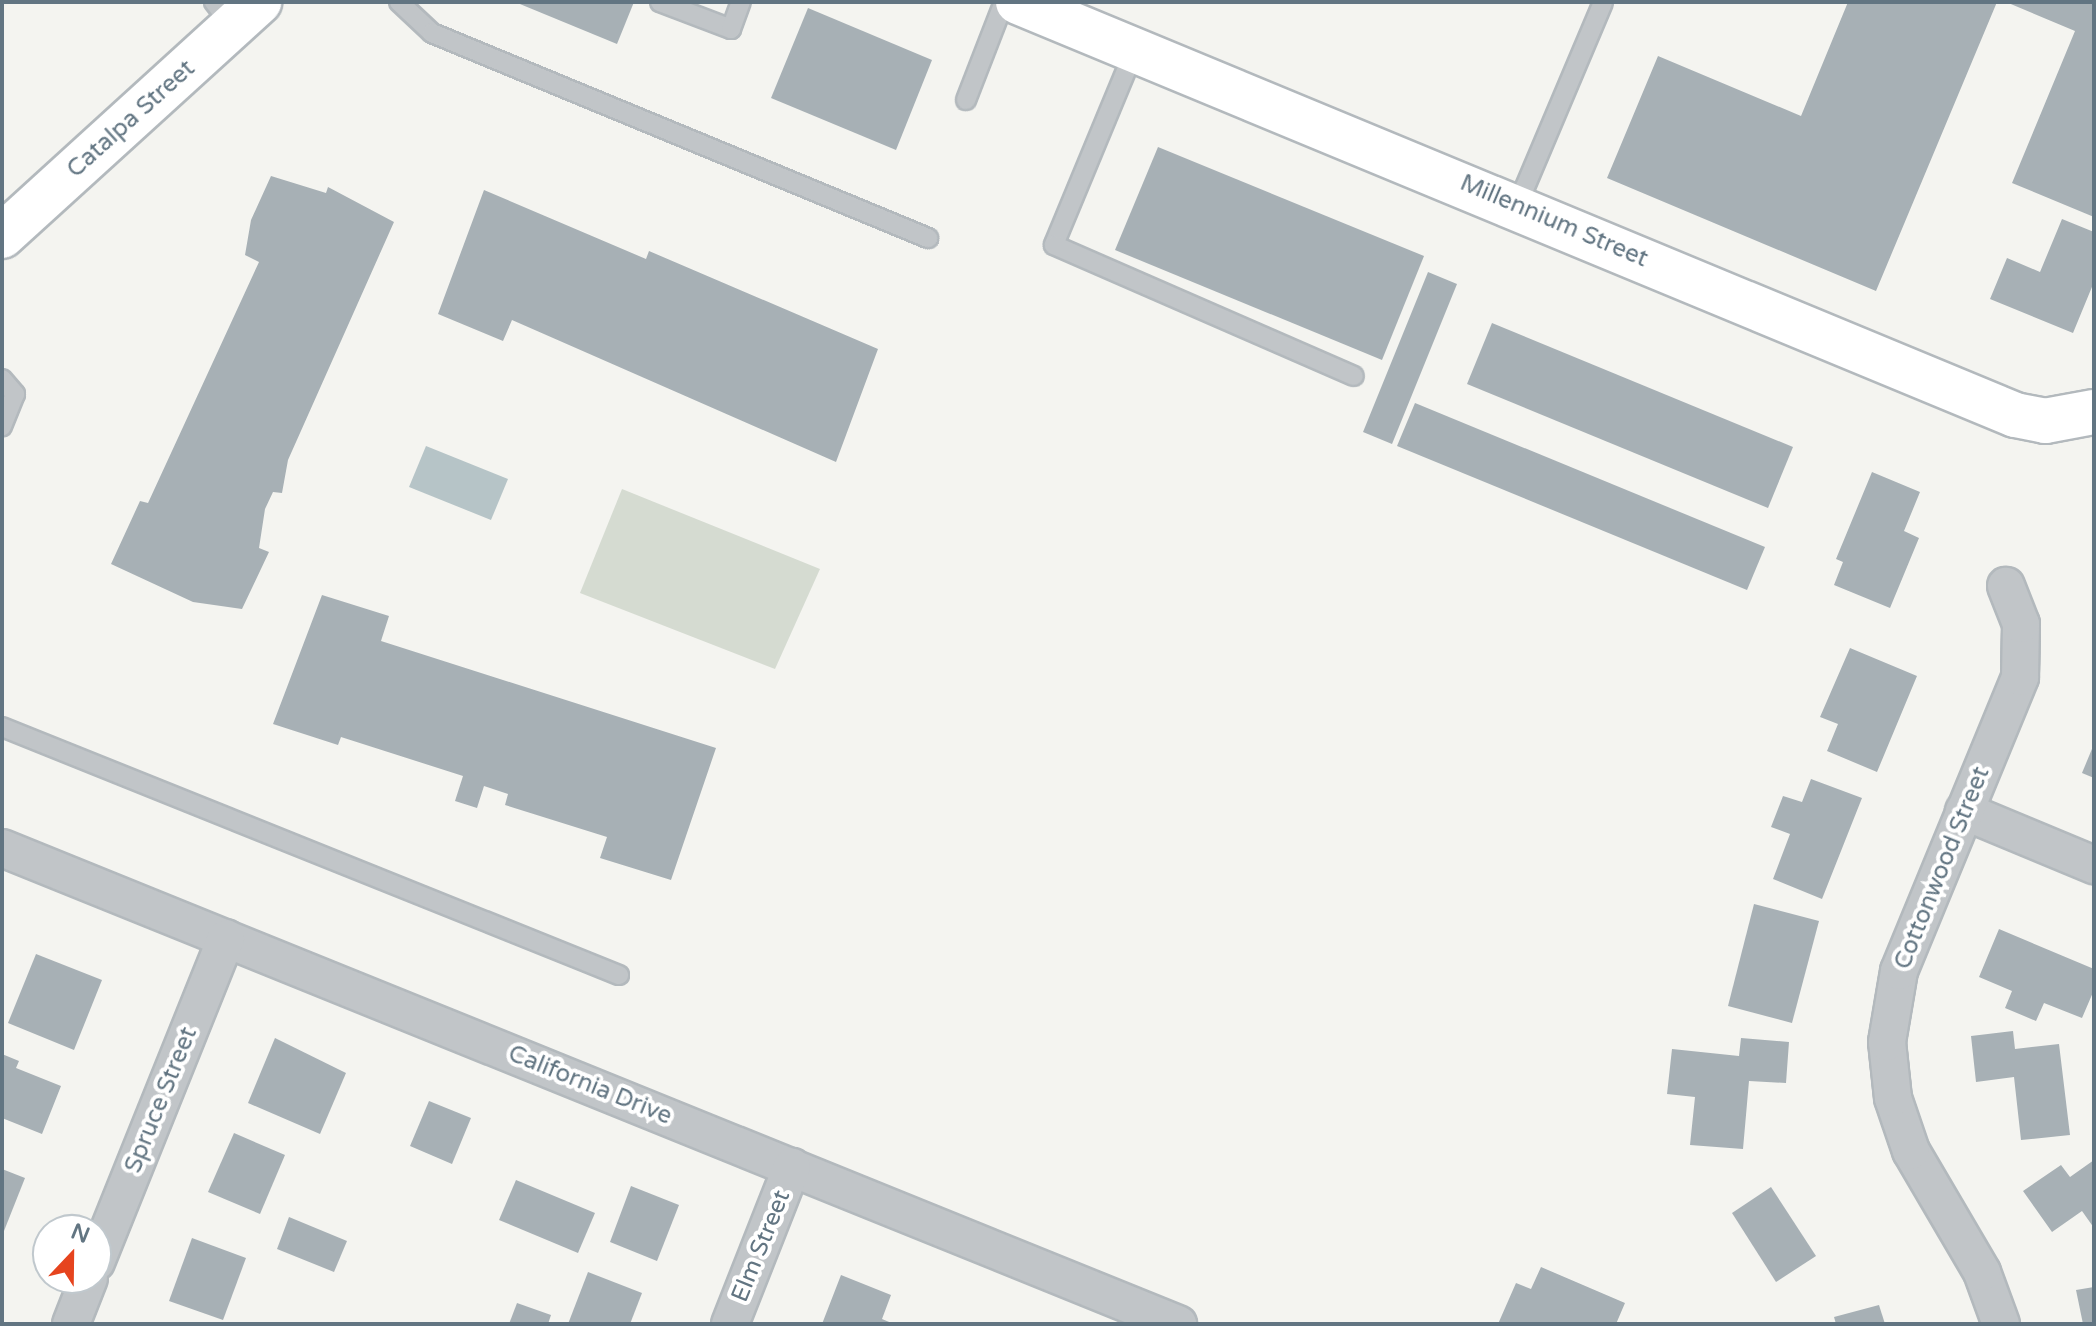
<!DOCTYPE html>
<style>
body{margin:0}
#map{position:relative;width:2096px;height:1326px;overflow:hidden;background:#f4f4f0;font-family:"Varela Round",sans-serif}
div>[style]{position:absolute}
.green>*{inset:0;background:#d5dbd1}
.water>*{inset:0;background:#b6c4c7}
.building>*{inset:0;background:#a7b0b5}
.roads{filter:drop-shadow(2px 0 #b3b9bd) drop-shadow(-2px 0 #b3b9bd) drop-shadow(0 2px #b3b9bd) drop-shadow(0 -2px #b3b9bd)}
.lane>*{height:18px;margin:-9px;padding:0 9px;transform-origin:9px;border-radius:9px;background:#c1c5c8}
.street>*{height:36px;margin:-18px;padding:0 18px;transform-origin:18px;border-radius:18px;background:#c1c5c8}
.secondary>*{height:44px;margin:-22px;padding:0 22px;transform-origin:22px;border-radius:22px;background:#fff}
span{translate:-50% -50%;white-space:nowrap;text-align:center;line-height:1.15;-webkit-text-stroke:8px #fff;paint-order:stroke}
.street-label{font-size:24px;color:#627582}
.frame{position:absolute;inset:0;border:4px solid #627582;pointer-events:none}
.north{position:absolute;left:32px;top:1214px;width:80px;height:80px;box-sizing:border-box;background:#fff;border:2px solid #c0c8cd;border-radius:50%;rotate:22deg;font-size:22px;font-weight:700;line-height:32px;text-align:center;color:#627582}
.north::after{content:'';display:block;margin:auto;width:28px;height:36px;background:#e6441e;clip-path:polygon(50% 0,100% 100%,50% 72%,0 100%)}
</style>
<div id="map">
<div class="green">
<i style="clip-path:polygon(622px 489px,820px 569px,775px 669px,580px 593px)"></i>
</div>
<div class="water">
<i style="clip-path:polygon(426px 446px,508px 479px,491px 520px,409px 487px)"></i>
</div>
<div class="building">
<i style="clip-path:polygon(515px 2px,634px 2px,617px 44px)"></i>
<i style="clip-path:polygon(1848px 2px,1997px 2px,1876px 291px,1607px 178px,1658px 56px,1801px 116px)"></i>
<i style="clip-path:polygon(2006px 2px,2094px 2px,2094px 217px,2012px 183px,2075px 31px)"></i>
<i style="clip-path:polygon(808px 8px,932px 60px,896px 150px,771px 98px)"></i>
<i style="clip-path:polygon(1158px 147px,1424px 256px,1382px 360px,1115px 250px)"></i>
<i style="clip-path:polygon(271px 176px,326px 193px,328px 187px,394px 222px,288px 460px,282px 493px,273px 492px,265px 509px,259px 548px,269px 552px,242px 609px,193px 602px,111px 564px,140px 501px,148px 503px,259px 262px,245px 255px,251px 220px)"></i>
<i style="clip-path:polygon(484px 190px,646px 259px,649px 251px,878px 349px,836px 462px,512px 320px,503px 341px,438px 314px)"></i>
<i style="clip-path:polygon(2062px 219px,2094px 232px,2094px 282px,2073px 333px,1990px 299px,2007px 258px,2040px 272px)"></i>
<i style="clip-path:polygon(1428px 272px,1457px 284px,1392px 444px,1363px 432px)"></i>
<i style="clip-path:polygon(1492px 323px,1793px 447px,1768px 508px,1467px 384px)"></i>
<i style="clip-path:polygon(1415px 403px,1765px 547px,1747px 590px,1397px 446px)"></i>
<i style="clip-path:polygon(1872px 472px,1920px 492px,1904px 531px,1919px 538px,1890px 608px,1834px 585px,1843px 562px,1836px 559px)"></i>
<i style="clip-path:polygon(322px 595px,389px 616px,381px 641px,716px 748px,671px 880px,600px 858px,607px 837px,505px 805px,508px 794px,484px 786px,477px 808px,455px 801px,463px 776px,341px 737px,338px 745px,273px 724px)"></i>
<i style="clip-path:polygon(1850px 648px,1917px 676px,1877px 772px,1827px 751px,1838px 724px,1820px 717px)"></i>
<i style="clip-path:polygon(2094px 744px,2094px 778px,2082px 773px)"></i>
<i style="clip-path:polygon(1811px 779px,1862px 798px,1822px 899px,1773px 879px,1790px 834px,1771px 827px,1783px 796px,1802px 802px)"></i>
<i style="clip-path:polygon(1754px 904px,1819px 921px,1792px 1023px,1728px 1006px)"></i>
<i style="clip-path:polygon(1999px 929px,2094px 969px,2094px 990px,2082px 1018px,2044px 1003px,2036px 1021px,2005px 1008px,2012px 991px,1979px 977px)"></i>
<i style="clip-path:polygon(36px 954px,102px 980px,74px 1050px,8px 1023px)"></i>
<i style="clip-path:polygon(2013px 1031px,2015px 1049px,2059px 1044px,2070px 1135px,2021px 1140px,2014px 1077px,1976px 1082px,1971px 1036px)"></i>
<i style="clip-path:polygon(275px 1038px,346px 1073px,320px 1134px,248px 1103px)"></i>
<i style="clip-path:polygon(1741px 1038px,1789px 1042px,1786px 1083px,1749px 1081px,1743px 1149px,1690px 1145px,1695px 1097px,1667px 1094px,1672px 1049px,1739px 1056px)"></i>
<i style="clip-path:polygon(2px 1054px,19px 1061px,16px 1068px,61px 1086px,42px 1134px,2px 1118px)"></i>
<i style="clip-path:polygon(429px 1101px,471px 1118px,452px 1164px,410px 1146px)"></i>
<i style="clip-path:polygon(234px 1133px,285px 1155px,260px 1214px,208px 1192px)"></i>
<i style="clip-path:polygon(2094px 1160px,2094px 1228px,2082px 1211px,2052px 1232px,2023px 1191px,2061px 1165px,2070px 1177px)"></i>
<i style="clip-path:polygon(2px 1169px,25px 1178px,2px 1236px)"></i>
<i style="clip-path:polygon(516px 1180px,595px 1213px,578px 1253px,499px 1220px)"></i>
<i style="clip-path:polygon(631px 1186px,679px 1205px,657px 1261px,610px 1242px)"></i>
<i style="clip-path:polygon(1771px 1187px,1816px 1256px,1776px 1282px,1732px 1213px)"></i>
<i style="clip-path:polygon(289px 1217px,347px 1241px,334px 1272px,277px 1249px)"></i>
<i style="clip-path:polygon(192px 1238px,246px 1258px,223px 1320px,169px 1301px)"></i>
<i style="clip-path:polygon(1541px 1267px,1625px 1303px,1616px 1324px,1498px 1324px,1516px 1283px,1531px 1289px)"></i>
<i style="clip-path:polygon(588px 1272px,642px 1293px,630px 1324px,568px 1324px)"></i>
<i style="clip-path:polygon(841px 1275px,891px 1295px,882px 1319px,894px 1324px,822px 1324px)"></i>
<i style="clip-path:polygon(2094px 1287px,2094px 1324px,2083px 1324px,2076px 1290px)"></i>
<i style="clip-path:polygon(517px 1303px,551px 1315px,548px 1324px,509px 1324px)"></i>
<i style="clip-path:polygon(1879px 1305px,1885px 1324px,1836px 1324px,1834px 1317px)"></i>
</div>
<div class="roads">
<div class="lane">
<i style="left:214px;top:2px;width:31px;rotate:52deg"></i>
<i style="left:399px;top:2px;width:45px;rotate:43.2deg"></i>
<i style="left:432px;top:33px;width:537px;rotate:22.46deg"></i>
<i style="left:660px;top:2px;width:76px;rotate:20.8deg"></i>
<i style="left:731px;top:29px;width:29px;rotate:-70deg"></i>
<i style="left:1135px;top:49px;width:212px;rotate:112.5deg"></i>
<i style="left:1054px;top:245px;width:327px;rotate:23.6deg"></i>
<i style="left:966px;top:100px;width:105px;rotate:-68.8deg"></i>
<i style="left:1517px;top:206px;width:221px;rotate:-67.1deg"></i>
<i style="left:2px;top:379px;width:20px;rotate:49deg"></i>
<i style="left:15px;top:394px;width:35px;rotate:112deg"></i>
<i style="left:2px;top:727px;width:665px;rotate:21.9deg"></i>
</div>
<div class="street">
<i style="left:1964px;top:811px;width:141px;rotate:22.6deg"></i>
<i style="left:2px;top:848px;width:1269px;rotate:22.04deg"></i>
<i style="left:96px;top:1262px;width:349px;rotate:-68.1deg"></i>
<i style="left:71px;top:1324px;width:49px;rotate:-68.6deg"></i>
<i style="left:730px;top:1324px;width:169px;rotate:-68.5deg"></i>
<i style="left:2001px;top:1324px;width:55px;rotate:-110.1deg"></i>
<i style="left:1982px;top:1272px;width:140px;rotate:-120.4deg"></i>
<i style="left:1911px;top:1151px;width:56px;rotate:-108.8deg"></i>
<i style="left:1893px;top:1098px;width:56px;rotate:-96.1deg"></i>
<i style="left:1887px;top:1042px;width:72px;rotate:-80.4deg"></i>
<i style="left:1899px;top:971px;width:318px;rotate:-67.6deg"></i>
<i style="left:2020px;top:677px;width:53px;rotate:-88.9deg"></i>
<i style="left:2021px;top:624px;width:41px;rotate:-111.5deg"></i>
</div>
<div class="secondary">
<i style="left:1018px;top:2px;width:1079px;rotate:22.5deg"></i>
<i style="left:2015px;top:415px;width:31px;rotate:11deg"></i>
<i style="left:2045px;top:421px;width:50px;rotate:-10.4deg"></i>
<i style="left:2px;top:236px;width:348px;rotate:-42.3deg"></i>
</div>
</div>
<div class="street-label">
<span style="left:131px;top:119px;rotate:-42deg">Catalpa Street</span>
<span style="left:1554px;top:221px;rotate:23deg">Millennium Street</span>
<span style="left:1942px;top:868px;rotate:-68deg">Cottonwood Street</span>
<span style="left:590px;top:1085px;rotate:22deg">California Drive</span>
<span style="left:161px;top:1100px;rotate:-68deg">Spruce Street</span>
<span style="left:761px;top:1246px;rotate:-68deg">Elm Street</span>
</div>
<div class="frame"></div>
<div class="north">N</div>
</div>
